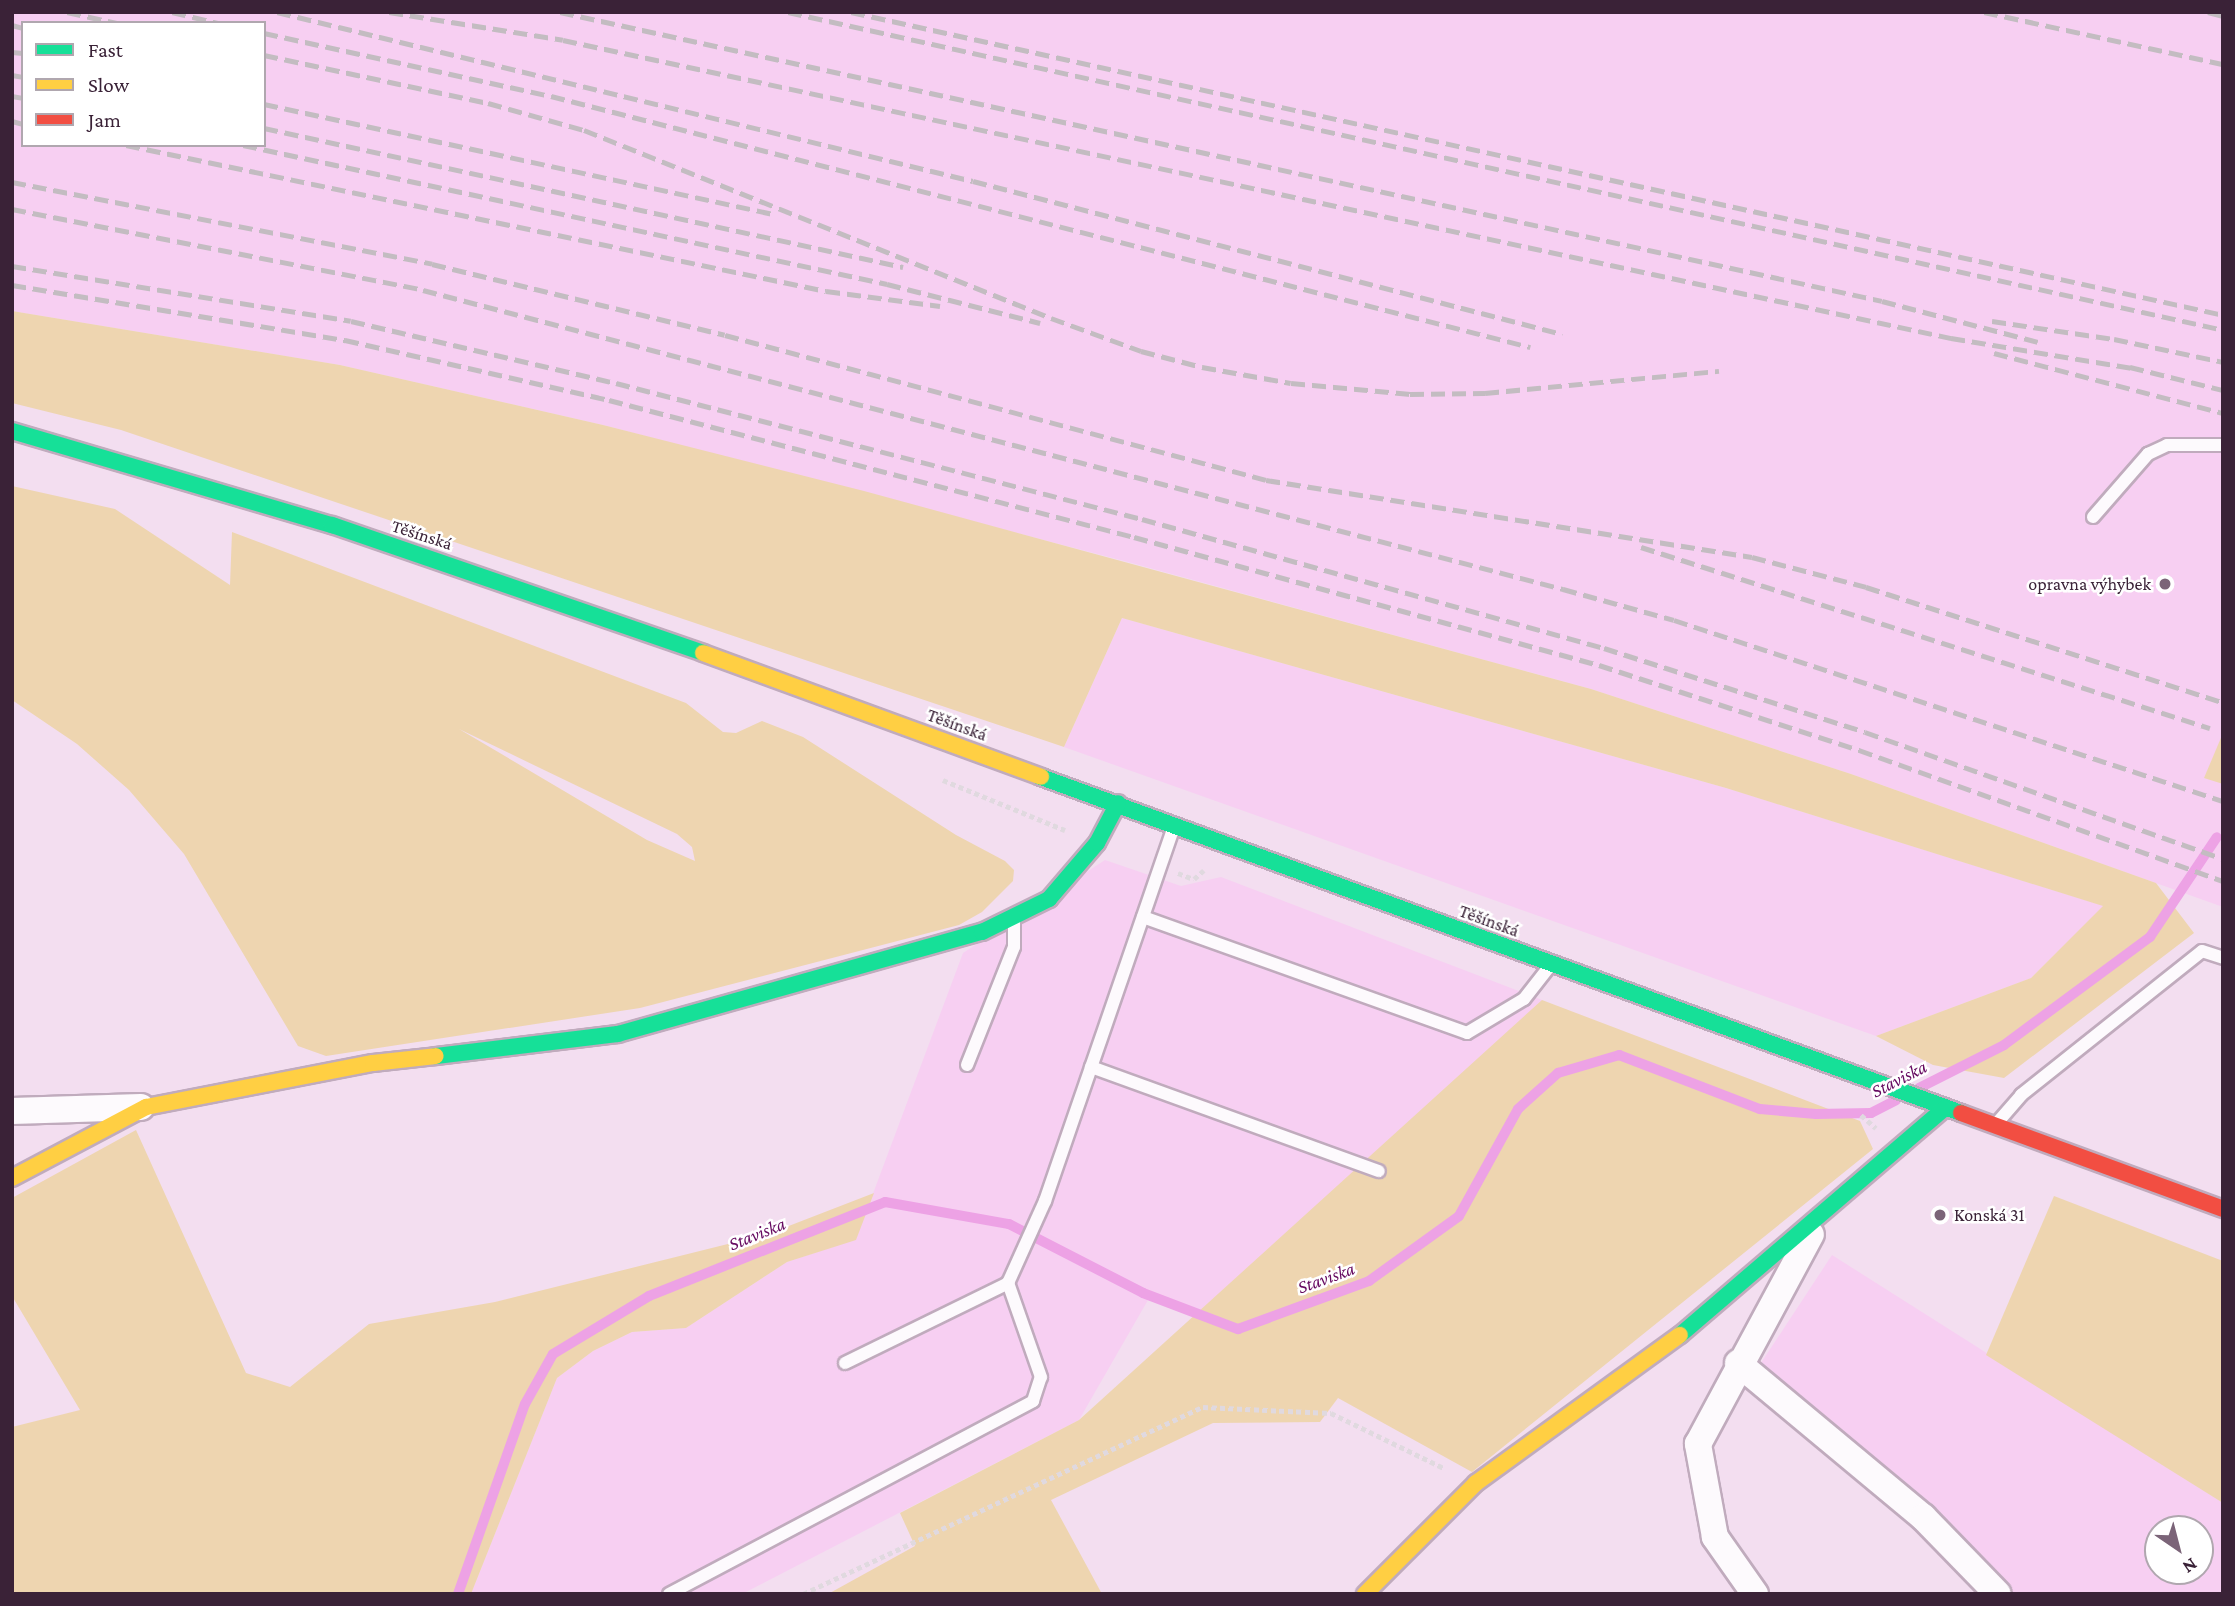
<!DOCTYPE html>
<meta charset="utf-8">
<style>
body{margin:0}
#map{position:relative;width:2235px;height:1606px;overflow:hidden;background:#f3def0;font-family:"Crimson Pro",serif}
div>[style]{position:absolute}
.built>*{inset:0;background:#f7cff2}
.green>*{inset:0;background:#eed5b0}
.stream>*{height:10px;margin:-5px;padding:0 5px;transform-origin:5px;border-radius:5px;background:#eda2e5}
.path>*{height:4.5px;margin-top:-2.25px;transform-origin:0;background:repeating-linear-gradient(90deg,#e0d9df 0 5px,transparent 0 8.5px)}
.roads{filter:drop-shadow(2px 0 #c0abbd) drop-shadow(-2px 0 #c0abbd) drop-shadow(0 2px #c0abbd) drop-shadow(0 -2px #c0abbd)}
.lane>*{height:12px;margin:-6px;padding:0 6px;transform-origin:6px;border-radius:6px;background:#fdfafd}
.street>*{height:26px;margin:-13px;padding:0 13px;transform-origin:13px;border-radius:13px;background:#fdfafd}
.fast>*{height:16px;margin:-8px;padding:0 8px;transform-origin:8px;border-radius:8px;background:#16e098}
.slow>*{height:16px;margin:-8px;padding:0 8px;transform-origin:8px;border-radius:8px;background:#ffcf43}
.jam>*{height:16px;margin:-8px;padding:0 8px;transform-origin:8px;border-radius:8px;background:#f24e42}
.rail>*{height:5px;margin-top:-2.5px;transform-origin:0;background:repeating-linear-gradient(90deg,#c3bcc1 0 14px,transparent 0 21px)}
.dots>*{width:19px;height:19px;translate:-50% -50%;box-sizing:border-box;border:4px solid #fff;border-radius:50%}
span{translate:-50% -50%;white-space:nowrap;text-align:center;line-height:1.15;-webkit-text-stroke:5px #fff;paint-order:stroke}
.street-label{font-size:18px;color:#3a2237}
.poi-label{font-size:18px;color:#3a2237}
.right{translate:-100% -50%;text-align:right}
.left{translate:0 -50%;text-align:left}
.water-label{font-size:19px;color:#660b61;font-style:italic}
.frame{position:absolute;inset:0;border:14px solid #3a2237;pointer-events:none}
.legend{position:absolute;left:21px;top:21px;width:245px;height:126px;box-sizing:border-box;background:#fff;border:2px solid #b0a7af;margin:0;padding:9px 12px;list-style:none;font-size:21px;color:#3a2237}
.legend li{display:flex;align-items:center;gap:14px;height:35px}
.legend b{width:35px;border:2px solid #b0a7af}
.north{position:absolute;left:2144px;top:1515px;width:70px;height:70px;box-sizing:border-box;background:#fff;border:2px solid #b0a7af;border-radius:50%;rotate:145deg;font-size:19px;font-weight:700;line-height:28px;text-align:center;color:#3a2237}
.north::after{content:'';display:block;margin:auto;width:24px;height:32px;background:#7b6478;clip-path:polygon(50% 0,100% 100%,50% 72%,0 100%)}
</style>
<div id="map">
<div class="built">
<i style="clip-path:polygon(evenodd,12px 12px,2223px 12px,2223px 907px,1851px 774px,1591px 689px,1128px 562px,603px 425px,340px 365px,12px 311px,12px 12px,23px 23px,264px 23px,264px 145px,23px 145px,23px 23px)"></i>
<i style="clip-path:polygon(1122px 618px,1726px 788px,2104px 906px,2031px 978px,1876px 1036px,1064px 747px)"></i>
<i style="clip-path:polygon(1105px 860px,1181px 886px,1221px 877px,1542px 1000px,1457px 1211px,1243px 1320px,1148px 1300px,1079px 1420px,742px 1594px,471px 1594px,557px 1378px,593px 1351px,632px 1332px,686px 1328px,787px 1262px,856px 1239px,963px 953px)"></i>
<i style="clip-path:polygon(evenodd,1832px 1255px,2223px 1503px,2223px 1594px,2008px 1594px,1761px 1363px,1832px 1255px,2158px 1529px,2200px 1529px,2200px 1571px,2158px 1571px,2158px 1529px)"></i>
</div>
<div class="green">
<i style="clip-path:polygon(12px 311px,340px 365px,603px 425px,864px 491px,1591px 689px,1851px 774px,2156px 883px,2194px 933px,2004px 1078px,1933px 1065px,1876px 1036px,2031px 978px,2103px 906px,1726px 788px,1122px 618px,1064px 747px,121px 430px,12px 403px)"></i>
<i style="clip-path:polygon(evenodd,12px 486px,115px 509px,230px 585px,232px 532px,686px 703px,723px 732px,736px 733px,762px 721px,803px 737px,956px 835px,1005px 861px,1014px 870px,1013px 881px,982px 912px,959px 925px,640px 1008px,326px 1056px,298px 1046px,184px 854px,129px 790px,77px 744px,12px 700px,12px 486px,459px 729px,677px 834px,692px 847px,695px 861px,647px 840px,459px 729px)"></i>
<i style="clip-path:polygon(2223px 733px,2223px 784px,2204px 778px)"></i>
<i style="clip-path:polygon(1542px 1000px,1860px 1121px,1873px 1149px,1472px 1472px,1338px 1398px,1320px 1422px,1213px 1423px,1051px 1500px,1102px 1594px,828px 1594px,915px 1546px,900px 1513px,1079px 1420px)"></i>
<i style="clip-path:polygon(136px 1130px,246px 1373px,290px 1387px,369px 1324px,495px 1302px,768px 1234px,874px 1193px,856px 1240px,787px 1262px,686px 1328px,632px 1332px,593px 1351px,557px 1378px,471px 1594px,12px 1594px,12px 1427px,80px 1410px,12px 1296px,12px 1198px)"></i>
<i style="clip-path:polygon(2054px 1196px,2223px 1261px,2223px 1503px,1986px 1355px)"></i>
</div>
<div class="stream">
<i style="left:1919px;top:1088px;width:95px;rotate:-26.8deg"></i>
<i style="left:2004px;top:1045px;width:182px;rotate:-36.5deg"></i>
<i style="left:2150px;top:937px;width:120px;rotate:-56.2deg"></i>
<i style="left:458px;top:1594px;width:201px;rotate:-70.6deg"></i>
<i style="left:525px;top:1404px;width:57px;rotate:-60.8deg"></i>
<i style="left:553px;top:1354px;width:112px;rotate:-31.1deg"></i>
<i style="left:649px;top:1296px;width:254px;rotate:-21.7deg"></i>
<i style="left:885px;top:1202px;width:126px;rotate:10.1deg"></i>
<i style="left:1009px;top:1224px;width:151px;rotate:27.2deg"></i>
<i style="left:1143px;top:1293px;width:102px;rotate:20.8deg"></i>
<i style="left:1238px;top:1329px;width:140px;rotate:-20.1deg"></i>
<i style="left:1369px;top:1281px;width:111px;rotate:-35.8deg"></i>
<i style="left:1459px;top:1216px;width:122px;rotate:-61.1deg"></i>
<i style="left:1518px;top:1109px;width:54px;rotate:-42deg"></i>
<i style="left:1558px;top:1073px;width:64px;rotate:-16.4deg"></i>
<i style="left:1619px;top:1055px;width:151px;rotate:21deg"></i>
<i style="left:1760px;top:1109px;width:56px;rotate:5.1deg"></i>
<i style="left:1816px;top:1114px;width:55px;rotate:-1deg"></i>
<i style="left:1871px;top:1113px;width:28px;rotate:-27deg"></i>
</div>
<div class="path">
<i style="left:943px;top:780px;width:132px;rotate:22.3deg"></i>
<i style="left:1178px;top:873px;width:17px;rotate:21deg"></i>
<i style="left:1194px;top:879px;width:13px;rotate:-42deg"></i>
<i style="left:1861px;top:1115px;width:20px;rotate:41deg"></i>
<i style="left:803px;top:1594px;width:442px;rotate:-25.1deg"></i>
<i style="left:1203px;top:1407px;width:128px;rotate:2.7deg"></i>
<i style="left:1331px;top:1413px;width:126px;rotate:26deg"></i>
</div>
<div class="roads">
<div class="lane">
<i style="left:2093px;top:517px;width:84px;rotate:-48.9deg"></i>
<i style="left:2148px;top:454px;width:21px;rotate:-25deg"></i>
<i style="left:2167px;top:445px;width:56px"></i>
<i style="left:1143px;top:917px;width:344px;rotate:19.7deg"></i>
<i style="left:1467px;top:1033px;width:66px;rotate:-30.8deg"></i>
<i style="left:1524px;top:999px;width:41px;rotate:-52deg"></i>
<i style="left:967px;top:1065px;width:127px;rotate:-68.3deg"></i>
<i style="left:1014px;top:947px;width:27px;rotate:-90deg"></i>
<i style="left:1091px;top:1067px;width:306px;rotate:19.9deg"></i>
<i style="left:1997px;top:1123px;width:37px;rotate:-49deg"></i>
<i style="left:2021px;top:1095px;width:231px;rotate:-38.5deg"></i>
<i style="left:2202px;top:951px;width:22px;rotate:18deg"></i>
<i style="left:845px;top:1363px;width:182px;rotate:-26.1deg"></i>
<i style="left:1008px;top:1283px;width:90px;rotate:-65.7deg"></i>
<i style="left:1045px;top:1201px;width:393px;rotate:-71deg"></i>
<i style="left:669px;top:1594px;width:412px;rotate:-27.9deg"></i>
<i style="left:1033px;top:1401px;width:25px;rotate:-72deg"></i>
<i style="left:1041px;top:1377px;width:100px;rotate:-109.3deg"></i>
</div>
<div class="street">
<i style="left:12px;top:1111px;width:129px;rotate:-1.8deg"></i>
<i style="left:1738px;top:1363px;width:241px;rotate:39.8deg"></i>
<i style="left:1923px;top:1517px;width:107px;rotate:45.8deg"></i>
<i style="left:1755px;top:1594px;width:70px;rotate:-125.1deg"></i>
<i style="left:1715px;top:1537px;width:95px;rotate:-100.4deg"></i>
<i style="left:1698px;top:1444px;width:238px;rotate:-61.7deg"></i>
</div>
<div class="fast">
<i style="left:12px;top:431px;width:334px;rotate:16.4deg"></i>
<i style="left:332px;top:525px;width:392px;rotate:19deg"></i>
<i style="left:1041px;top:777px;width:979px;rotate:20.06deg"></i>
<i style="left:436px;top:1056px;width:183px;rotate:-6.9deg"></i>
<i style="left:618px;top:1034px;width:378px;rotate:-15.7deg"></i>
<i style="left:982px;top:932px;width:75px;rotate:-26.2deg"></i>
<i style="left:1049px;top:899px;width:74px;rotate:-49.4deg"></i>
<i style="left:1097px;top:843px;width:45px;rotate:-62.3deg"></i>
<i style="left:1680px;top:1335px;width:348px;rotate:-40.6deg"></i>
</div>
<div class="slow">
<i style="left:703px;top:653px;width:360px;rotate:20.1deg"></i>
<i style="left:12px;top:1178px;width:152px;rotate:-27.9deg"></i>
<i style="left:146px;top:1107px;width:231px;rotate:-11deg"></i>
<i style="left:373px;top:1063px;width:63px;rotate:-6.3deg"></i>
<i style="left:1365px;top:1594px;width:157px;rotate:-45deg"></i>
<i style="left:1476px;top:1483px;width:252px;rotate:-36deg"></i>
</div>
<div class="jam">
<i style="left:1961px;top:1113px;width:279px;rotate:20.1deg"></i>
</div>
</div>
<div class="rail">
<i style="left:67px;top:12px;width:51px;rotate:12.4deg"></i>
<i style="left:172px;top:12px;width:47px;rotate:13.4deg"></i>
<i style="left:277px;top:12px;width:716px;rotate:13.65deg"></i>
<i style="left:973px;top:181px;width:609px;rotate:14.56deg"></i>
<i style="left:389px;top:12px;width:176px;rotate:9.1deg"></i>
<i style="left:563px;top:40px;width:1420px;rotate:12.12deg"></i>
<i style="left:1951px;top:338px;width:190px;rotate:9.4deg"></i>
<i style="left:560px;top:12px;width:1353px;rotate:12.33deg"></i>
<i style="left:1882px;top:301px;width:161px;rotate:14.7deg"></i>
<i style="left:788px;top:12px;width:1470px;rotate:12.49deg"></i>
<i style="left:851px;top:12px;width:1405px;rotate:12.45deg"></i>
<i style="left:1984px;top:12px;width:245px;rotate:12.3deg"></i>
<i style="left:2208px;top:12px;width:16px;rotate:15deg"></i>
<i style="left:12px;top:25px;width:11px;rotate:15deg"></i>
<i style="left:264px;top:33px;width:294px;rotate:12.4deg"></i>
<i style="left:551px;top:96px;width:1011px;rotate:14.38deg"></i>
<i style="left:12px;top:52px;width:11px;rotate:5deg"></i>
<i style="left:264px;top:55px;width:229px;rotate:12.1deg"></i>
<i style="left:488px;top:103px;width:100px;rotate:15.7deg"></i>
<i style="left:584px;top:130px;width:503px;rotate:21.93deg"></i>
<i style="left:1051px;top:318px;width:96px;rotate:20.1deg"></i>
<i style="left:1141px;top:351px;width:63px;rotate:14.7deg"></i>
<i style="left:1202px;top:367px;width:90px;rotate:10.2deg"></i>
<i style="left:1291px;top:383px;width:120px;rotate:5.3deg"></i>
<i style="left:1410px;top:394px;width:75px;rotate:-0.8deg"></i>
<i style="left:1485px;top:393px;width:235px;rotate:-5.4deg"></i>
<i style="left:12px;top:75px;width:11px;rotate:10deg"></i>
<i style="left:12px;top:96px;width:11px;rotate:10deg"></i>
<i style="left:264px;top:104px;width:521px;rotate:12.19deg"></i>
<i style="left:12px;top:121px;width:11px;rotate:15deg"></i>
<i style="left:264px;top:128px;width:654px;rotate:12.27deg"></i>
<i style="left:126px;top:145px;width:715px;rotate:11.78deg"></i>
<i style="left:826px;top:291px;width:115px;rotate:7.5deg"></i>
<i style="left:243px;top:145px;width:659px;rotate:12.18deg"></i>
<i style="left:887px;top:284px;width:158px;rotate:14.3deg"></i>
<i style="left:12px;top:182px;width:428px;rotate:11deg"></i>
<i style="left:432px;top:264px;width:301px;rotate:13.6deg"></i>
<i style="left:725px;top:335px;width:560px;rotate:15deg"></i>
<i style="left:1266px;top:480px;width:492px;rotate:9deg"></i>
<i style="left:1752px;top:557px;width:118px;rotate:14.7deg"></i>
<i style="left:1866px;top:587px;width:375px;rotate:17.9deg"></i>
<i style="left:12px;top:209px;width:419px;rotate:11.1deg"></i>
<i style="left:423px;top:290px;width:1179px;rotate:14.7deg"></i>
<i style="left:1563px;top:589px;width:115px;rotate:15.6deg"></i>
<i style="left:1674px;top:620px;width:578px;rotate:18.25deg"></i>
<i style="left:12px;top:266px;width:343px;rotate:9.2deg"></i>
<i style="left:351px;top:321px;width:272px;rotate:13.2deg"></i>
<i style="left:616px;top:383px;width:543px;rotate:14.5deg"></i>
<i style="left:1142px;top:519px;width:480px;rotate:15.6deg"></i>
<i style="left:1604px;top:648px;width:274px;rotate:17.8deg"></i>
<i style="left:1865px;top:732px;width:380px;rotate:19.5deg"></i>
<i style="left:12px;top:285px;width:338px;rotate:9.4deg"></i>
<i style="left:345px;top:340px;width:271px;rotate:12.8deg"></i>
<i style="left:609px;top:400px;width:543px;rotate:14.63deg"></i>
<i style="left:1134px;top:537px;width:482px;rotate:15.4deg"></i>
<i style="left:1599px;top:665px;width:274px;rotate:18.1deg"></i>
<i style="left:1859px;top:750px;width:387px;rotate:19.8deg"></i>
<i style="left:1992px;top:321px;width:123px;rotate:8.4deg"></i>
<i style="left:2114px;top:339px;width:111px;rotate:11.9deg"></i>
<i style="left:1994px;top:353px;width:237px;rotate:14.7deg"></i>
<i style="left:2130px;top:367px;width:96px;rotate:13.9deg"></i>
<i style="left:1641px;top:547px;width:597px;rotate:17.65deg"></i>
</div>
<div class="dots">
<i style="left:2165px;top:584px;background:#7b6478"></i>
<i style="left:1940px;top:1215px;background:#7b6478"></i>
</div>
<div class="street-label">
<span style="left:422px;top:535px;rotate:18deg">Těšínská</span>
<span style="left:957px;top:725px;rotate:20deg">Těšínská</span>
<span style="left:1489px;top:921px;rotate:20deg">Těšínská</span>
</div>
<div class="poi-label">
<span class="right" style="left:2151px;top:584px">opravna výhybek</span>
<span class="left" style="left:1954px;top:1215px">Konská 31</span>
</div>
<div class="water-label">
<span style="left:1899px;top:1079px;rotate:-27deg">Staviska</span>
<span style="left:757px;top:1234px;rotate:-22deg">Staviska</span>
<span style="left:1326px;top:1278px;rotate:-20deg">Staviska</span>
</div>
<div class="frame"></div>
<ul class="legend">
<li><b style="height:9px;background:#16e098"></b>Fast</li>
<li><b style="height:9px;background:#ffcf43"></b>Slow</li>
<li><b style="height:9px;background:#f24e42"></b>Jam</li>
</ul>
<div class="north">N</div>
</div>
